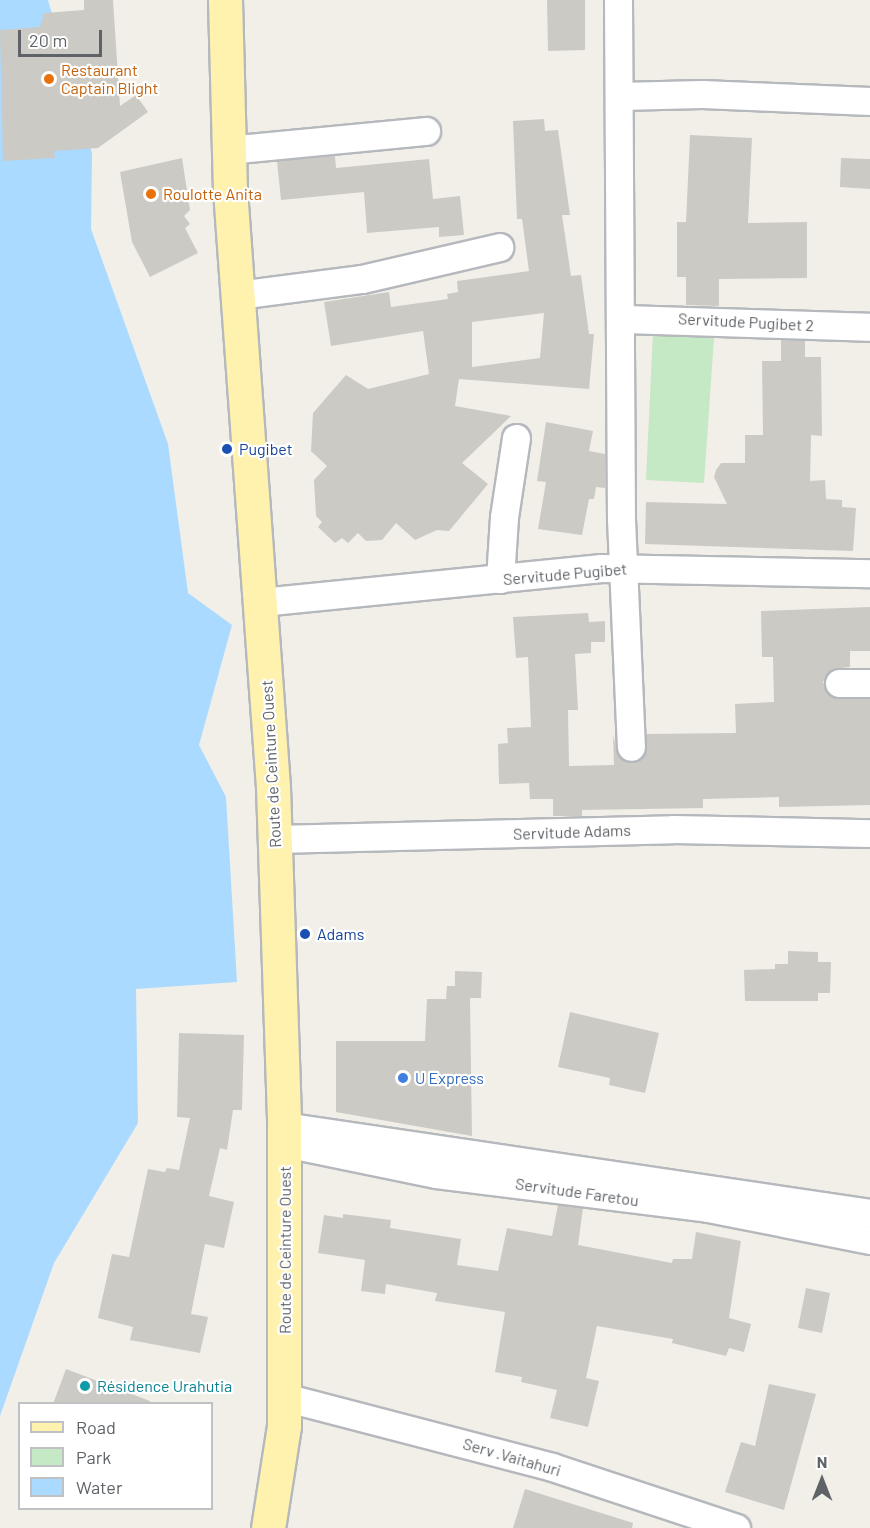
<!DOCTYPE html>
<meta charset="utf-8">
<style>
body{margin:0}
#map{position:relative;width:870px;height:1528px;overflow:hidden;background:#f1efe8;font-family:Barlow,sans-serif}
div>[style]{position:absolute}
.green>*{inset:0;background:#c5e8c5}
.water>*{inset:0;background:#aadaff}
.building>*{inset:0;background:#cccac5}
.roads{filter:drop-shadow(2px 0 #b5b8bc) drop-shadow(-2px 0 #b5b8bc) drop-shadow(0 2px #b5b8bc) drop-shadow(0 -2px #b5b8bc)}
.street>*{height:27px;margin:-13.5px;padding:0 13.5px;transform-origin:13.5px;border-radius:13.5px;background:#fff}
.primary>*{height:33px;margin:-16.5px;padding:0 16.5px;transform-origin:16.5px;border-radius:16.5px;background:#fff2af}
.dots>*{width:16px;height:16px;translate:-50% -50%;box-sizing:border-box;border:3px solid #fff;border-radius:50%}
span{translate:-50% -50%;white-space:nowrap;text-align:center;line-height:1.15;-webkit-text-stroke:4.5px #fff;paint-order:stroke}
.food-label{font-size:16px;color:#c56008}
.left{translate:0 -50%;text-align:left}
.street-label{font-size:16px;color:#5f6368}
.transit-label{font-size:16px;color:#164399}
.shop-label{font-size:16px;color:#366cbe}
.culture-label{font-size:16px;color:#0d838f}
.legend{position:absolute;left:18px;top:1402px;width:195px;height:108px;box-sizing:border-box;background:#fff;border:2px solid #bfc1c3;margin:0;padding:8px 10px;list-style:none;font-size:18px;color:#5f6368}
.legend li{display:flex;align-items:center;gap:12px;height:30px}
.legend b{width:30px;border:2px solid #bfc1c3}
.north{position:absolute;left:792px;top:1450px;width:60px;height:60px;-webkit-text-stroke:4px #fff;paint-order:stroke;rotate:0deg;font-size:16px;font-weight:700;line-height:24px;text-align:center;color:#5f6368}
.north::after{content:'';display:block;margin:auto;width:21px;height:27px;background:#5f6368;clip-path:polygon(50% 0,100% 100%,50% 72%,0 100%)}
.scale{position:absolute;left:18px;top:30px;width:84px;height:27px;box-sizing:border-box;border:3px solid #5f6368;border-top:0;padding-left:8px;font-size:18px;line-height:21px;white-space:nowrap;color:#5f6368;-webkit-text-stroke:4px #fff;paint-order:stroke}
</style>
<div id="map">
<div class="green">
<i style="clip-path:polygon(657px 332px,714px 338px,704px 483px,646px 480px,653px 333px)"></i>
</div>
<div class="water">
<i style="clip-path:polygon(0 0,48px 0,92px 153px,91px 229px,168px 444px,188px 593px,232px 625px,199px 745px,226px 797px,237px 982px,136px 989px,138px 1123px,54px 1263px,0 1416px)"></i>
</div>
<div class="building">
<i style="clip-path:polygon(84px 0,113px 0,120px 106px,136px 95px,148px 112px,98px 148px,54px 151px,55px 158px,3px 161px,0 30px,40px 27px,44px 13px,84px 10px)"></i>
<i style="clip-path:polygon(547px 0,585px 0,585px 50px,548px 51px)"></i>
<i style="clip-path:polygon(evenodd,544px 119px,545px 131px,558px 130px,570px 215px,562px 215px,571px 276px,581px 275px,589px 334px,594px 334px,589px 389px,459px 379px,455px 406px,511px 416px,462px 463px,488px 484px,449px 531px,437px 530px,415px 540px,396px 523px,382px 540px,366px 541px,358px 533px,348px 543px,342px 538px,335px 543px,318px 527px,322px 522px,316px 516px,314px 480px,327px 466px,311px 451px,313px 413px,346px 375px,368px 389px,429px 374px,423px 331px,331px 346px,324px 302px,389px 292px,391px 307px,448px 299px,447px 294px,458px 292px,457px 281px,529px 271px,522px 219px,517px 219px,513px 121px,544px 119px,544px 313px,540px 358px,472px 367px,472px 322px,544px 313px)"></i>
<i style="clip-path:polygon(690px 135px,752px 138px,748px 223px,807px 222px,807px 278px,719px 279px,719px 306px,686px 305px,686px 277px,677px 277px,677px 222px,686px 222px)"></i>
<i style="clip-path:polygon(335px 156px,336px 168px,429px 159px,433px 199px,460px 196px,464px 235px,439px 237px,439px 227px,367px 233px,364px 192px,281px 200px,277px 161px)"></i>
<i style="clip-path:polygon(182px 158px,190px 210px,184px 216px,190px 224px,185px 228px,198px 253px,150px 277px,132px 242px,120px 172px)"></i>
<i style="clip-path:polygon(841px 158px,870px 159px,870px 189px,840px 187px)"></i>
<i style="clip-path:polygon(781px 340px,805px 341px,805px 357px,821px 357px,822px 436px,811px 435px,810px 481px,825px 480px,826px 499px,842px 500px,842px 507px,856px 508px,853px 551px,645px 544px,646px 502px,727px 504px,714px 477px,716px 470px,721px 463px,745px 463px,745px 435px,763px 435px,762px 361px,781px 361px)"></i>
<i style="clip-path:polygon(546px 422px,593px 431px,589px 451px,605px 454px,605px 488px,596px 487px,594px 499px,589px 499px,582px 535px,538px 529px,546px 482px,537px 481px)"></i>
<i style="clip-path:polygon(870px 607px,870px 651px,850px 651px,850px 667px,832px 669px,823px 682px,832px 697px,870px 699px,870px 805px,779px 807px,779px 797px,703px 799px,703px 808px,582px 810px,582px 816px,553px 816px,553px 799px,530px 799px,529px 783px,499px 784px,498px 744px,508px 743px,507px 728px,531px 727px,528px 657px,516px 658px,513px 617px,588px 613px,589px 622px,605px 621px,605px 642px,591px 642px,591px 653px,575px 654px,578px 710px,568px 710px,569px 766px,614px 765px,613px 735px,618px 756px,632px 763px,645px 754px,646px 734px,736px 733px,735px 704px,774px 702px,773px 657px,762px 657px,761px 611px)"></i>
<i style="clip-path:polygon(788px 951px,818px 952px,818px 962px,831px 962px,830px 993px,818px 993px,818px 1001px,745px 1001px,744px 970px,775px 969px,775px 964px,788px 964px)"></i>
<i style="clip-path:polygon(455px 971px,482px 972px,481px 998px,470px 998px,472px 1136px,336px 1112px,336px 1041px,425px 1041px,427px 999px,446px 999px,447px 986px,455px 986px)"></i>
<i style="clip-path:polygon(570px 1012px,659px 1033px,645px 1093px,609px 1085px,610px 1078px,558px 1067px)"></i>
<i style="clip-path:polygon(179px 1033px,244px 1035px,242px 1110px,233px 1110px,227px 1150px,220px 1148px,209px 1196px,234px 1202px,224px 1248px,205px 1244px,191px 1314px,208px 1317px,200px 1353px,130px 1340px,133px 1327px,98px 1318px,112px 1254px,129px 1257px,148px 1169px,165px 1172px,167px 1168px,179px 1170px,190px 1118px,177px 1117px)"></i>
<i style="clip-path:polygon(558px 1205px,583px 1208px,578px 1245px,672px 1263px,673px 1259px,692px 1259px,696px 1232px,741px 1241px,729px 1318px,751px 1324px,744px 1352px,729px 1348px,726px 1356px,672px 1343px,673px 1339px,597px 1326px,586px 1378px,599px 1381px,588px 1427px,550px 1418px,557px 1390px,521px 1382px,522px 1377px,495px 1372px,505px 1312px,435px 1301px,437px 1293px,386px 1284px,385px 1294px,361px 1291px,365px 1260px,318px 1253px,324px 1215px,343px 1218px,343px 1214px,391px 1220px,390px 1228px,461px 1239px,457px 1265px,498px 1271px,507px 1228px,552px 1236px)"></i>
<i style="clip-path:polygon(806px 1288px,830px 1293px,822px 1333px,798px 1328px)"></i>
<i style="clip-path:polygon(66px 1369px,150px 1401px,150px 1404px,53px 1404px)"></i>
<i style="clip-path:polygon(769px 1384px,816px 1394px,784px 1510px,725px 1492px,741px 1442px,755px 1446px)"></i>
<i style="clip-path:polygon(525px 1489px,633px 1523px,632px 1528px,513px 1528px)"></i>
</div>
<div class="roads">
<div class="street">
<i style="left:618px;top:0;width:519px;rotate:89.67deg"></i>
<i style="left:621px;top:519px;width:228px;rotate:87.5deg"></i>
<i style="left:619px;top:96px;width:83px;rotate:-1.4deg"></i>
<i style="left:702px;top:94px;width:168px;rotate:2.4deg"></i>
<i style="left:228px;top:150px;width:199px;rotate:-5.5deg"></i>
<i style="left:238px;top:295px;width:125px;rotate:-7.4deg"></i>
<i style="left:362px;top:279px;width:141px;rotate:-13.1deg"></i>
<i style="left:622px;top:319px;width:248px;rotate:1.8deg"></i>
<i style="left:500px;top:579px;width:62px;rotate:-86.3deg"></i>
<i style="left:504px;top:517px;width:80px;rotate:-81.4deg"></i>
<i style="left:261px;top:602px;width:342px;rotate:-5.7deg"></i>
<i style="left:601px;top:568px;width:269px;rotate:1.1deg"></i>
<i style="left:839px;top:683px;width:31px"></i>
<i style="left:275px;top:839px;width:398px;rotate:-1.4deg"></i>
<i style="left:673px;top:829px;width:197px;rotate:1.2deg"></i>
<i style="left:284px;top:1126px;width:592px;rotate:8.44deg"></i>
<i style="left:285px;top:1143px;width:154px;rotate:11.6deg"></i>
<i style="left:436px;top:1174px;width:274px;rotate:7.1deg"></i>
<i style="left:708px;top:1208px;width:165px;rotate:11.2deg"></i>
<i style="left:284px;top:1397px;width:277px;rotate:14.6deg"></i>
<i style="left:552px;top:1467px;width:194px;rotate:18.3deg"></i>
</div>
<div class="primary">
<i style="left:225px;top:0;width:190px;rotate:88.5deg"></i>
<i style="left:230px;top:190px;width:599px;rotate:85.88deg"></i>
<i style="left:273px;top:787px;width:339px;rotate:88.1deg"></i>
<i style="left:284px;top:1126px;width:300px;rotate:90deg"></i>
<i style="left:284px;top:1426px;width:103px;rotate:98.9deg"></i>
</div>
</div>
<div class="dots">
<i style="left:49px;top:79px;background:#e8710a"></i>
<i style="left:151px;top:194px;background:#e8710a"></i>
<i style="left:227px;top:449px;background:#1a4fb4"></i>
<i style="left:305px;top:934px;background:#1a4fb4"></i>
<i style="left:403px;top:1078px;background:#3f7fe0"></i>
<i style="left:85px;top:1386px;background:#0f9aa8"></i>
</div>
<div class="food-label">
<span class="left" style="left:61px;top:79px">Restaurant<br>Captain Blight</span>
<span class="left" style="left:163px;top:194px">Roulotte Anita</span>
</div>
<div class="street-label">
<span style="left:746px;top:322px;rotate:3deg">Servitude Pugibet 2</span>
<span style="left:565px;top:574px;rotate:-5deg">Servitude Pugibet</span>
<span style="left:271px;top:764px;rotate:-93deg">Route de Ceinture Ouest</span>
<span style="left:572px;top:832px;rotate:-2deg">Servitude Adams</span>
<span style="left:577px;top:1192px;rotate:8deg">Servitude Faretou</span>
<span style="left:285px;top:1250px;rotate:-90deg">Route de Ceinture Ouest</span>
<span style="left:512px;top:1457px;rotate:16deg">Serv .Vaitahuri</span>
</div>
<div class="transit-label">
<span class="left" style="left:239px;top:449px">Pugibet</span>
<span class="left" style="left:317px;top:934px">Adams</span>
</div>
<div class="shop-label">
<span class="left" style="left:415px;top:1078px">U Express</span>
</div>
<div class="culture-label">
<span class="left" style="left:97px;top:1386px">Résidence Urahutia</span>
</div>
<ul class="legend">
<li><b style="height:8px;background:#fff2af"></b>Road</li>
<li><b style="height:16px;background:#c5e8c5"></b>Park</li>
<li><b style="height:16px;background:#aadaff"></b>Water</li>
</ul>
<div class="north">N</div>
<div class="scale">20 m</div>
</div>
